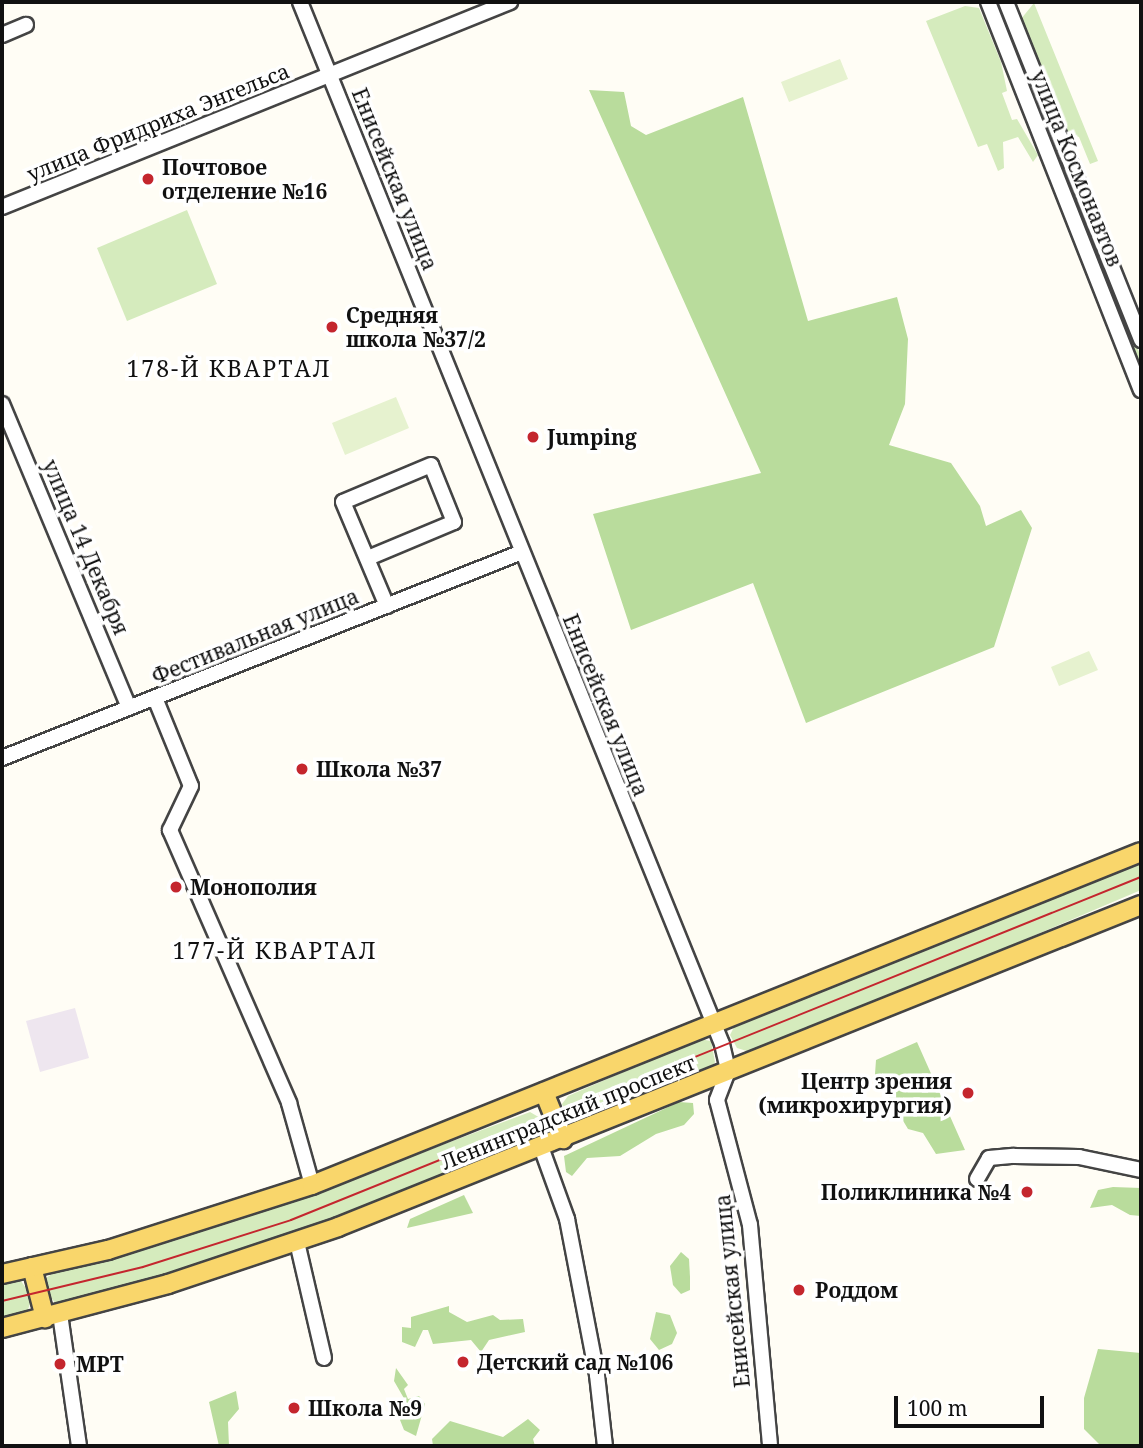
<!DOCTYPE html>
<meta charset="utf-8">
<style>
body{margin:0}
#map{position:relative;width:1143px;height:1448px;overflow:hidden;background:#fffdf5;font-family:"Noto Serif",serif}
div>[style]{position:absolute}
.industrial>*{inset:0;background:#eee6ef}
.green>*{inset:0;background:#d5ebbd}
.forest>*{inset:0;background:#b9dc9c}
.pitch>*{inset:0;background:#e6f2cf}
.roads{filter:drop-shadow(2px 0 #444) drop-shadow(-2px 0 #444) drop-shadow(0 2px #444) drop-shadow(0 -2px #444)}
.minor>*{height:14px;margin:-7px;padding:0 7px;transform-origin:7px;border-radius:7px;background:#fff}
.major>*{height:18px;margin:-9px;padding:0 9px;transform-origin:9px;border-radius:9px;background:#f9d66b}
.tram>*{height:2px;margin:-1px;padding:0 1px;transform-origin:1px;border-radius:1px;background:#c4262e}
.dots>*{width:19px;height:19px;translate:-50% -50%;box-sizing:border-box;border:4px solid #fff;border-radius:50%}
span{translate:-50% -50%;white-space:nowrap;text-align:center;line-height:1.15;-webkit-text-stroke:7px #fff;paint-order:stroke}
.street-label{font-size:21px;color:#111}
.poi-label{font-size:21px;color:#111;font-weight:700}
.left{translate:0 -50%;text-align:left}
.right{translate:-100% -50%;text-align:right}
.neighbourhood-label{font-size:23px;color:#111;letter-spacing:2px}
.frame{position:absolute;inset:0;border:4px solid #111;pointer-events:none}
.scale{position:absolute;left:894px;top:1396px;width:150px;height:32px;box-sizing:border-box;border:4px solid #111;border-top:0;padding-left:9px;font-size:21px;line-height:24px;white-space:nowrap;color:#111;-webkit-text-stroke:5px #fff;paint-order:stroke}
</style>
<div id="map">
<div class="industrial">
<i style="clip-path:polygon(75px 1008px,89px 1058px,40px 1072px,26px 1021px)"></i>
</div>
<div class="green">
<i style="clip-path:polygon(1034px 3px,1098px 161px,1090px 164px,1079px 137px,1065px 131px,1021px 19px)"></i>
<i style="clip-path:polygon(965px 6px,979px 8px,1001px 62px,1007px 91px,1002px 93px,1012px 120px,1017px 119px,1038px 155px,1033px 162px,1018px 137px,1003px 142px,1004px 168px,998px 171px,987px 144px,978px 147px,926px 21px)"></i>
<i style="clip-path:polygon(1009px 22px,1141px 357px,1141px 369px,1003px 24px)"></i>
<i style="clip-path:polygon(187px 210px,217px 284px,127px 321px,97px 248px)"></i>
<i style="clip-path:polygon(1141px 861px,1141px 890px,932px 979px,750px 1052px,737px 1048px,730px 1035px,735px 1025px)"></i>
<i style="clip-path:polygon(699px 1039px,711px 1041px,715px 1062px,711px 1070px,582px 1123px,568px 1119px,562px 1104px,568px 1096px)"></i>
<i style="clip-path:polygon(530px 1112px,542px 1119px,541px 1136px,386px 1202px,195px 1268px,57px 1305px,47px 1293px,46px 1278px,52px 1274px,282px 1205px)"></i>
<i style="clip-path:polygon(21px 1281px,32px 1297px,27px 1313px,2px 1319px,2px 1285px)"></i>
</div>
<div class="forest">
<i style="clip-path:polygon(589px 90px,624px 92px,631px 126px,646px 135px,743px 97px,808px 321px,897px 297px,908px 339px,905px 404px,889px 445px,951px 463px,980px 506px,986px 526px,1021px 510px,1032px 528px,994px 647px,806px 723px,753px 583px,631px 630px,593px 514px,761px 473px)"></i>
<i style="clip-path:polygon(917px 1042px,965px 1150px,936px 1154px,923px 1133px,908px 1129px,875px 1074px,876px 1060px)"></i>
<i style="clip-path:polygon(679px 1102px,693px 1103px,694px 1114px,684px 1125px,656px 1134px,620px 1156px,587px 1158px,572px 1176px,566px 1172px,564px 1156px)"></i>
<i style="clip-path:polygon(1113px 1187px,1141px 1188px,1141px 1216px,1130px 1215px,1112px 1205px,1090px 1208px,1098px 1190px)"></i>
<i style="clip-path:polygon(464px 1195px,473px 1213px,407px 1228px,410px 1219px)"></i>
<i style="clip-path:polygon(681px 1252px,689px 1259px,690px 1277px,690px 1290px,681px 1294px,673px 1285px,670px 1266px)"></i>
<i style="clip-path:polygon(449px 1306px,449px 1312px,467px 1322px,493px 1315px,500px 1320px,523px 1319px,525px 1332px,489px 1340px,481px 1352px,471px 1340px,433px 1344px,428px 1330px,423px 1330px,415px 1347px,402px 1342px,402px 1327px,411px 1328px,411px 1317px)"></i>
<i style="clip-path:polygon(656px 1312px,670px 1315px,677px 1333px,672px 1344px,659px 1350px,650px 1339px)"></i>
<i style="clip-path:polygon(1098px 1349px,1141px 1353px,1141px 1446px,1101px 1446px,1084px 1429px,1084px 1398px)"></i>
<i style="clip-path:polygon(396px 1368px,408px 1385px,404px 1389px,408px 1399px,419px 1396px,425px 1404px,416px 1436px,404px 1430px,400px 1420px,409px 1407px,394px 1381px)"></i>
<i style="clip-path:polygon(236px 1391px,239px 1409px,228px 1422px,229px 1446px,219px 1446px,209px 1402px)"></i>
<i style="clip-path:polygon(528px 1419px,540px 1430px,533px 1439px,535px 1446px,433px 1446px,432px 1439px,450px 1421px,503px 1437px)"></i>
</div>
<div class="pitch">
<i style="clip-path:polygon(840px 59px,848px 79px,789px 102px,781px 82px)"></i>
<i style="clip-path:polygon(396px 397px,409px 428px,345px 455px,332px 423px)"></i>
<i style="clip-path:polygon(1089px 651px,1098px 670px,1059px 686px,1051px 667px)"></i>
</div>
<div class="roads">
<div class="minor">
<i style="left:300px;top:2px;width:1124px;rotate:67.95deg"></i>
<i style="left:722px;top:1044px;width:28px;rotate:77deg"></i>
<i style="left:728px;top:1071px;width:31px;rotate:111deg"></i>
<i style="left:717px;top:1100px;width:129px;rotate:75.2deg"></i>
<i style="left:750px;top:1225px;width:222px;rotate:84.8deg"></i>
<i style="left:988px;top:2px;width:417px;rotate:68.5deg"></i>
<i style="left:1006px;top:2px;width:364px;rotate:68.2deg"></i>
<i style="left:2px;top:35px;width:26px;rotate:-23deg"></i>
<i style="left:2px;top:207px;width:548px;rotate:-21.98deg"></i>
<i style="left:2px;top:404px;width:329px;rotate:67.3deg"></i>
<i style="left:368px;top:558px;width:93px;rotate:-22.7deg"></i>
<i style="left:454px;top:522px;width:61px;rotate:-112deg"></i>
<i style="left:431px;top:465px;width:95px;rotate:157.2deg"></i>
<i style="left:343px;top:502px;width:113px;rotate:67.1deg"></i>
<i style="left:155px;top:698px;width:95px;rotate:67.8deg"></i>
<i style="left:191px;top:786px;width:49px;rotate:115.5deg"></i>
<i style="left:170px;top:830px;width:298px;rotate:66.4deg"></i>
<i style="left:289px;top:1103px;width:85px;rotate:74.3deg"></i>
<i style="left:2px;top:758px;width:559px;rotate:-21.61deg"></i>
<i style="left:541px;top:1147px;width:77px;rotate:70.1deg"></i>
<i style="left:567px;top:1219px;width:159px;rotate:79.1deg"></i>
<i style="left:597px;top:1375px;width:71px;rotate:83.6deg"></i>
<i style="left:977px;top:1179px;width:24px;rotate:-60deg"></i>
<i style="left:989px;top:1158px;width:25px;rotate:-5deg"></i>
<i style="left:1014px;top:1156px;width:65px;rotate:0.9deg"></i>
<i style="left:1079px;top:1157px;width:63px;rotate:11.8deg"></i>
<i style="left:297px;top:1242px;width:119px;rotate:76.9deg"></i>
<i style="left:60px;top:1314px;width:133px;rotate:81.8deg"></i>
</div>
<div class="major">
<i style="left:544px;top:1092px;width:51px;rotate:68deg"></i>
<i style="left:32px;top:1267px;width:53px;rotate:75.7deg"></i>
<i style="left:2px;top:1274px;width:109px;rotate:-12.8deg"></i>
<i style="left:108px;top:1250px;width:214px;rotate:-17.7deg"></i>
<i style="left:312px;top:1185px;width:893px;rotate:-21.88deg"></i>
<i style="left:2px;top:1328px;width:172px;rotate:-14.8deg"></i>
<i style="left:168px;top:1284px;width:179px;rotate:-18.5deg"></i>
<i style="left:338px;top:1227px;width:865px;rotate:-21.85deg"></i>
</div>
</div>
<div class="tram">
<i style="left:2px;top:1301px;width:145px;rotate:-13.6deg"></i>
<i style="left:143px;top:1267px;width:155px;rotate:-17.6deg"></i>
<i style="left:291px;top:1220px;width:917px;rotate:-21.98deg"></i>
</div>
<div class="dots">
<i style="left:148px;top:179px;background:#c4262e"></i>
<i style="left:332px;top:327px;background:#c4262e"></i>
<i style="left:533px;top:437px;background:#c4262e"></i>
<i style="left:302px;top:769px;background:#c4262e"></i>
<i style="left:176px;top:887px;background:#c4262e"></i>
<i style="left:968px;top:1093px;background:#c4262e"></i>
<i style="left:1027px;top:1192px;background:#c4262e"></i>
<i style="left:799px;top:1290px;background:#c4262e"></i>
<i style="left:463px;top:1362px;background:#c4262e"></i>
<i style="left:60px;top:1364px;background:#c4262e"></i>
<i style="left:294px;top:1408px;background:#c4262e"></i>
</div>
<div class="street-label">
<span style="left:158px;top:122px;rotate:-22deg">улица Фридриха Энгельса</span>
<span style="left:1077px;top:168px;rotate:68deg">улица Космонавтов</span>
<span style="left:395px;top:179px;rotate:68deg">Енисейская улица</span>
<span style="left:86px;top:547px;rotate:67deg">улица 14 Декабря</span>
<span style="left:255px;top:636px;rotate:-22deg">Фестивальная улица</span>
<span style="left:606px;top:705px;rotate:68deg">Енисейская улица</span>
<span style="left:568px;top:1112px;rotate:-22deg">Ленинградский проспект</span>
<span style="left:732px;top:1291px;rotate:-96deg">Енисейская улица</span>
</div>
<div class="poi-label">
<span class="left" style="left:162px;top:179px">Почтовое<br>отделение №16</span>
<span class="left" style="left:346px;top:327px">Средняя<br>школа №37/2</span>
<span class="left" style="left:547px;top:437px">Jumping</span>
<span class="left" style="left:316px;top:769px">Школа №37</span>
<span class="left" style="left:190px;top:887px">Монополия</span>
<span class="right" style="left:952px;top:1093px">Центр зрения<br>(микрохирургия)</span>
<span class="right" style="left:1011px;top:1192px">Поликлиника №4</span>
<span class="left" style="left:815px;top:1290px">Роддом</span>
<span class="left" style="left:477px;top:1362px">Детский сад №106</span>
<span class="left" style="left:76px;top:1364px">МРТ</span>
<span class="left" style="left:308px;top:1408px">Школа №9</span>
</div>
<div class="neighbourhood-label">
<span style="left:229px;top:368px">178-Й КВАРТАЛ</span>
<span style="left:275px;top:950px">177-Й КВАРТАЛ</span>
</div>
<div class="frame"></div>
<div class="scale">100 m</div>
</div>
